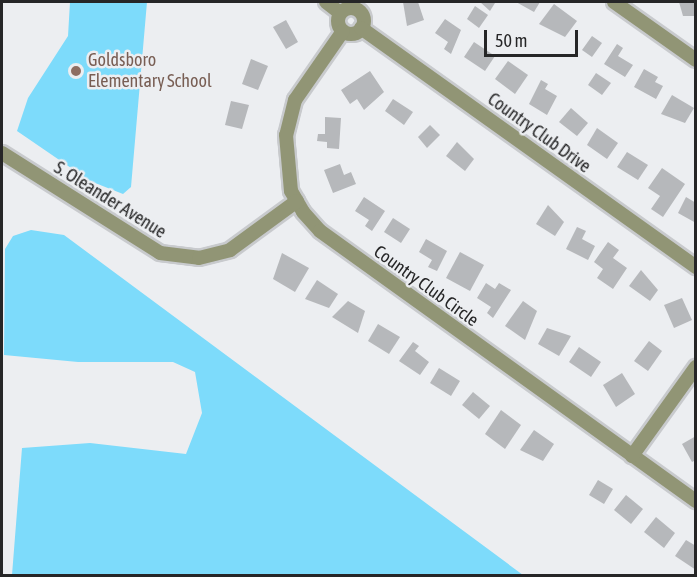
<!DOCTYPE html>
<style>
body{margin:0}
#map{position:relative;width:697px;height:577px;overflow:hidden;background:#eceef1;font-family:"Asap Condensed",sans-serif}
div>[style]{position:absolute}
.water>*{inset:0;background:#7ddbfb}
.building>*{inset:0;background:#b6b8bb}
.roads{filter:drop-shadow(2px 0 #c8cacd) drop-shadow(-2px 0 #c8cacd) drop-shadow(0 2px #c8cacd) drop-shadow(0 -2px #c8cacd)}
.minor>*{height:14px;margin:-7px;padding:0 7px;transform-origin:7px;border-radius:7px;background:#919575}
.minor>.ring{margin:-7px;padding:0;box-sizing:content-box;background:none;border:14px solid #919575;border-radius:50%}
.dots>*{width:16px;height:16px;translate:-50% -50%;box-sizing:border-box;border:3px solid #eceef1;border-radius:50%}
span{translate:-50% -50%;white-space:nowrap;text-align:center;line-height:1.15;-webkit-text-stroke:5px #eceef1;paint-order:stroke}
.education-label{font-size:18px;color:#785e54}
.left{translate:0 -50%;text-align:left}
.street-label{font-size:18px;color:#262627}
.frame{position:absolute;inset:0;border:3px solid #262627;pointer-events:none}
.scale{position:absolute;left:484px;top:30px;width:94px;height:27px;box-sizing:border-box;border:3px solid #262627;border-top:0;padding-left:8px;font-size:18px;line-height:21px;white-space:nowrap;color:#262627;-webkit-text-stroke:4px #eceef1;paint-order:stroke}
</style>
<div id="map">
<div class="water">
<i style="clip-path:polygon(70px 2px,147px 2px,131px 187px,123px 194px,90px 181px,17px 131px,28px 98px,68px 36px)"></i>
<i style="clip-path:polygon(31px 230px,64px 235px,523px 575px,12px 575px,22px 448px,90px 443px,186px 454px,202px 413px,195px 372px,173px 362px,78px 362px,4px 355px,5px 249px,13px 236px)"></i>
</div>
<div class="building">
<i style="clip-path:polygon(403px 2px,418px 2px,424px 20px,407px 26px)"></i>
<i style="clip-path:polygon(480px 2px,493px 2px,495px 3px,490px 11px)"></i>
<i style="clip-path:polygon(516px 2px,540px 2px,534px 12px)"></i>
<i style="clip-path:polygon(679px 2px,696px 2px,696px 16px,683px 16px)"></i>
<i style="clip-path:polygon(554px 4px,577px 21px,565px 37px,539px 24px)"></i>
<i style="clip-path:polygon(475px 6px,488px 15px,479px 28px,467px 19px)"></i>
<i style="clip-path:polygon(445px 19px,461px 30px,451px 54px,444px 49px,448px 42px,435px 33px)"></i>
<i style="clip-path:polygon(286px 20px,298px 42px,286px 49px,273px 27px)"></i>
<i style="clip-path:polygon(592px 36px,602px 43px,592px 57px,582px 50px)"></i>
<i style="clip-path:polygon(474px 42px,495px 56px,485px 71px,464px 57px)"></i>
<i style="clip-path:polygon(617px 44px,623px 48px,618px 56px,633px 65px,625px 77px,604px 64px)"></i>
<i style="clip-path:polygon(251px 59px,268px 66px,258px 90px,242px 84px)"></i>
<i style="clip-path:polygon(508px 61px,528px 75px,515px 94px,495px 79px)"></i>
<i style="clip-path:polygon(644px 69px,658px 77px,655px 82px,663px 86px,656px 99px,634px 87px)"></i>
<i style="clip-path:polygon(370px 71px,384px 92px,364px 110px,357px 99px,350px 104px,341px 90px)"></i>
<i style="clip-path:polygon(596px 73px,611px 83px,602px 95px,588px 85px)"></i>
<i style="clip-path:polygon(541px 80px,548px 84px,545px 89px,557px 96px,547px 115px,529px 104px)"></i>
<i style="clip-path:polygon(672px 95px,694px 108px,685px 123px,661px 114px)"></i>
<i style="clip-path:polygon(393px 99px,413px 112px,404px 125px,385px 111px)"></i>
<i style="clip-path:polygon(231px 101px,249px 105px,242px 129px,225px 125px)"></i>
<i style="clip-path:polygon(571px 108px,588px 123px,577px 136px,559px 122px)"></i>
<i style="clip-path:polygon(325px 117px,341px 118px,339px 149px,327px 148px,327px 142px,317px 141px,318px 134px,325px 134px)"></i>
<i style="clip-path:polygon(430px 125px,440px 135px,427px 148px,418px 137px)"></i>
<i style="clip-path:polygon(597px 128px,618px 143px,607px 159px,587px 145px)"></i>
<i style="clip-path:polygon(457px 142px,474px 159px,465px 171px,446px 156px)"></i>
<i style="clip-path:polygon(627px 152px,648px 165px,638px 180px,617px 167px)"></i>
<i style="clip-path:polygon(340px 164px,344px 175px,351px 172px,356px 184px,333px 193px,324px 170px)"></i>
<i style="clip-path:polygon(662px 168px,685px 184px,663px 217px,651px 209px,660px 196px,648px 188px)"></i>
<i style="clip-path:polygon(364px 197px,385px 211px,372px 231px,365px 226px,369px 220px,355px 211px)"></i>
<i style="clip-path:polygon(686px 197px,696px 203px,696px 223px,678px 213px)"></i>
<i style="clip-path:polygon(548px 205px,564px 222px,555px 236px,536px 224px)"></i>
<i style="clip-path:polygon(393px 218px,410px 229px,401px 243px,384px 232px)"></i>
<i style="clip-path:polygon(577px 227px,586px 231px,582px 239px,595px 246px,588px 260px,566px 249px)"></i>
<i style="clip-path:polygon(426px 239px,447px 251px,437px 271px,428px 267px,432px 260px,419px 252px)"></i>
<i style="clip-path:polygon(608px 242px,619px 250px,613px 258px,627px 268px,613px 289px,597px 278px,603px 269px,594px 262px)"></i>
<i style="clip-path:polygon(460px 252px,484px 265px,470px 291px,446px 278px)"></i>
<i style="clip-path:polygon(282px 253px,309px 268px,295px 292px,273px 279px)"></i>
<i style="clip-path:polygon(641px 270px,658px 290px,650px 301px,629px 286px)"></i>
<i style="clip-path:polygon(317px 280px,338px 294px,329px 308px,305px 299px)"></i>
<i style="clip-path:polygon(486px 283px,495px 289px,499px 283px,511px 290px,493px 318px,487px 313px,491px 307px,477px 298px)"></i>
<i style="clip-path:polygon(682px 298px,692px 320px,674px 328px,664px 305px)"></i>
<i style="clip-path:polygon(348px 301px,365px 311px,358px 333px,332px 317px)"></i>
<i style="clip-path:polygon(523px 301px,537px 311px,525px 340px,505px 326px)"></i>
<i style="clip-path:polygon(378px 324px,400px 337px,389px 354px,368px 341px)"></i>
<i style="clip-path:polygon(547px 328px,571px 336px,559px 356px,538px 344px)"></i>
<i style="clip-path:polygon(649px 341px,662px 351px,648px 371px,634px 361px)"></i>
<i style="clip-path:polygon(413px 342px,419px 346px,415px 351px,429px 362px,420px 375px,399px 361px)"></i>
<i style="clip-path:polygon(579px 347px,601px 362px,591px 377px,569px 362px)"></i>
<i style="clip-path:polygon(439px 368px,460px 381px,451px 396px,430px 383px)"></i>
<i style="clip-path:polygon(622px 373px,635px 394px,616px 407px,603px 385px)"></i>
<i style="clip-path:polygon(473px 392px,490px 406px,479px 419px,462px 405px)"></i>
<i style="clip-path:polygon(501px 410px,521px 425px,505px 449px,485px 434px)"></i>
<i style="clip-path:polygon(534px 430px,554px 444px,543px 461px,520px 450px)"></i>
<i style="clip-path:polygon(696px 436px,696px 460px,692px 462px,682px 444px)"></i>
<i style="clip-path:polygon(598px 480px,613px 489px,604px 504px,589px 495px)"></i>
<i style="clip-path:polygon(626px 495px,643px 509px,631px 524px,614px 510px)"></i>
<i style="clip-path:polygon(656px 517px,675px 533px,664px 548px,644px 532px)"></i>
<i style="clip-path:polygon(686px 540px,696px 546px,696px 570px,675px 556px)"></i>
</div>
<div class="roads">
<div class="minor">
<i style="left:326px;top:2px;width:18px;rotate:38deg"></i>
<i style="left:614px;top:2px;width:100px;rotate:35.3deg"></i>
<i class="ring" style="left:338px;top:8px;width:12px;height:12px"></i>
<i style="left:361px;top:28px;width:412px;rotate:35.5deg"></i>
<i style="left:343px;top:31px;width:84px;rotate:124.8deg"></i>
<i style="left:295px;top:100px;width:36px;rotate:104deg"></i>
<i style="left:286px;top:135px;width:56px;rotate:84.9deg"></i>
<i style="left:291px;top:191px;width:24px;rotate:60deg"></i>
<i style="left:303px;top:212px;width:25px;rotate:48deg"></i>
<i style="left:320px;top:231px;width:463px;rotate:35.7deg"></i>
<i style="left:2px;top:153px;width:187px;rotate:32.3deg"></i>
<i style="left:160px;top:253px;width:39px;rotate:7deg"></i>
<i style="left:199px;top:258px;width:32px;rotate:-14deg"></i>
<i style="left:230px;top:250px;width:83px;rotate:-36.2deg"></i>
<i style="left:632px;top:456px;width:110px;rotate:-54.3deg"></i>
</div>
</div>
<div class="dots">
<i style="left:76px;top:71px;background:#8d6e63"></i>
</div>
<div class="education-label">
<span class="left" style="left:88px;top:71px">Goldsboro<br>Elementary School</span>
</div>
<div class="street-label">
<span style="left:539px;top:133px;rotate:36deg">Country Club Drive</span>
<span style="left:110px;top:200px;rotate:32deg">S. Oleander Avenue</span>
<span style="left:426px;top:286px;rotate:36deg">Country Club Circle</span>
</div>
<div class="frame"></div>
<div class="scale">50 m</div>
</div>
